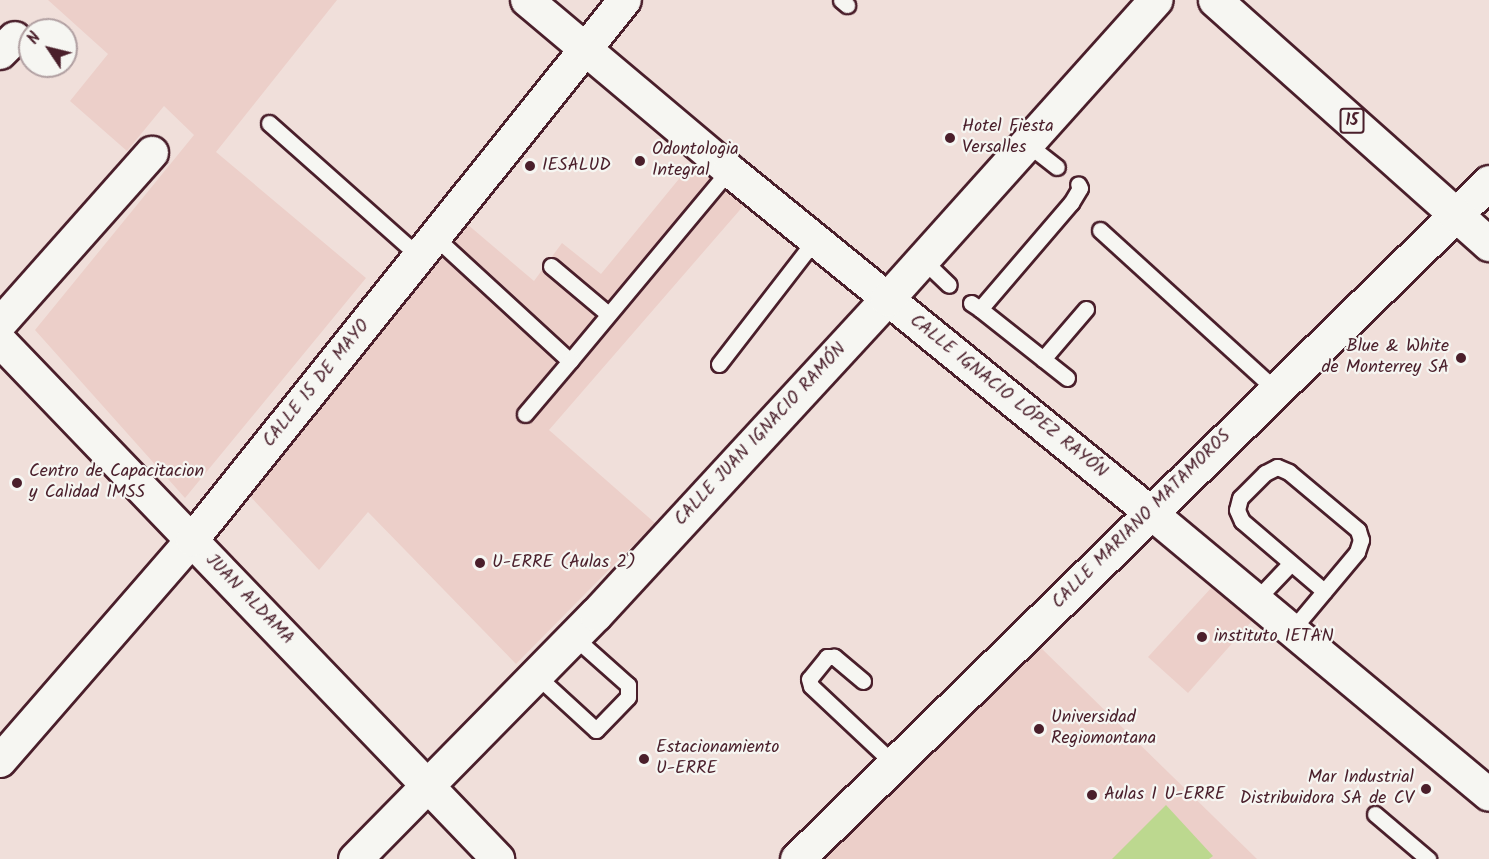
<!DOCTYPE html>
<meta charset="utf-8">
<style>
body{margin:0}
#map{position:relative;width:1489px;height:859px;overflow:hidden;background:#f0dfda;font-family:Kalam,sans-serif}
div>[style]{position:absolute}
.built>*{inset:0;background:#eccfc9}
.green>*{inset:0;background:#bcd88f}
.roads{filter:drop-shadow(2px 0 #4a1f2b) drop-shadow(-2px 0 #4a1f2b) drop-shadow(0 2px #4a1f2b) drop-shadow(0 -2px #4a1f2b)}
.service>*{height:15px;margin:-7.5px;padding:0 7.5px;transform-origin:7.5px;border-radius:7.5px;background:#f6f6f2}
.minor>*{height:32px;margin:-16px;padding:0 16px;transform-origin:16px;border-radius:16px;background:#f6f6f2}
.tertiary>*{height:33px;margin:-16.5px;padding:0 16.5px;transform-origin:16.5px;border-radius:16.5px;background:#f6f6f2}
.trunk>*{height:33px;margin:-16.5px;padding:0 16.5px;transform-origin:16.5px;border-radius:16.5px;background:#f6f6f2}
.dots>*{width:16px;height:16px;translate:-50% -50%;box-sizing:border-box;border:3px solid #f6f6f2;border-radius:50%}
span{translate:-50% -50%;white-space:nowrap;text-align:center;line-height:1.15;-webkit-text-stroke:4.5px #f6f6f2;paint-order:stroke}
.shield-label span{padding:2px 4px;background:#f6f6f2;border:2px solid;border-radius:4px;-webkit-text-stroke-width:0}
.shield-label{font-size:16px;color:#4a1f2b;font-weight:700}
.poi-label{font-size:18px;color:#4a1f2b}
.left{translate:0 -50%;text-align:left}
.right{translate:-100% -50%;text-align:right}
.street-label{font-size:18px;color:#4a1f2b}
.north{position:absolute;left:18px;top:18px;width:60px;height:60px;box-sizing:border-box;background:#f6f6f2;border:2px solid #b1a0a2;border-radius:50%;rotate:305deg;font-size:16px;font-weight:700;line-height:24px;text-align:center;color:#4a1f2b}
.north::after{content:'';display:block;margin:auto;width:21px;height:27px;background:#4a1f2b;clip-path:polygon(50% 0,100% 100%,50% 72%,0 100%)}
</style>
<div id="map">
<div class="built">
<i style="clip-path:polygon(48px 0,337px 0,216px 152px,366px 278px,185px 498px,35px 330px,194px 135px,164px 106px,127px 151px,70px 101px,108px 54px)"></i>
<i style="clip-path:polygon(692px 163px,745px 204px,549px 430px,655px 523px,516px 664px,368px 512px,319px 570px,248px 494px,467px 224px,534px 281px,562px 243px,601px 274px)"></i>
<i style="clip-path:polygon(1212px 587px,1252px 621px,1188px 693px,1148px 657px)"></i>
<i style="clip-path:polygon(1039px 646px,1257px 859px,825px 859px)"></i>
</div>
<div class="green">
<i style="clip-path:polygon(1166px 805px,1213px 856px,1209px 859px,1112px 859px)"></i>
</div>
<div class="roads">
<div class="service">
<i style="left:841px;top:0;width:8px;rotate:40deg"></i>
<i style="left:269px;top:123px;width:200px;rotate:41.6deg"></i>
<i style="left:1026px;top:143px;width:39px;rotate:38deg"></i>
<i style="left:1100px;top:230px;width:236px;rotate:42.3deg"></i>
<i style="left:435px;top:237px;width:183px;rotate:42.6deg"></i>
<i style="left:570px;top:361px;width:249px;rotate:-50.2deg"></i>
<i style="left:922px;top:259px;width:37px;rotate:44deg"></i>
<i style="left:551px;top:266px;width:75px;rotate:40.1deg"></i>
<i style="left:971px;top:303px;width:11px;rotate:34deg"></i>
<i style="left:980px;top:309px;width:140px;rotate:-49.4deg"></i>
<i style="left:1071px;top:203px;width:17px;rotate:-59deg"></i>
<i style="left:1080px;top:188px;width:4px;rotate:-117deg"></i>
<i style="left:980px;top:309px;width:111px;rotate:38.4deg"></i>
<i style="left:1043px;top:359px;width:66px;rotate:-49.3deg"></i>
<i style="left:719px;top:364px;width:157px;rotate:-52.3deg"></i>
<i style="left:525px;top:414px;width:70px;rotate:-49.7deg"></i>
<i style="left:1255px;top:601px;width:52px;rotate:-46.5deg"></i>
<i style="left:1291px;top:631px;width:103px;rotate:-50.1deg"></i>
<i style="left:1357px;top:552px;width:13px;rotate:-72deg"></i>
<i style="left:1361px;top:540px;width:10px;rotate:-107deg"></i>
<i style="left:1358px;top:530px;width:90px;rotate:-140deg"></i>
<i style="left:1289px;top:472px;width:13px;rotate:-157deg"></i>
<i style="left:1277px;top:467px;width:13px;rotate:153deg"></i>
<i style="left:1265px;top:473px;width:35px;rotate:135deg"></i>
<i style="left:1240px;top:498px;width:12px;rotate:104deg"></i>
<i style="left:1237px;top:510px;width:12px;rotate:66deg"></i>
<i style="left:1242px;top:521px;width:108px;rotate:40.5deg"></i>
<i style="left:537px;top:676px;width:80px;rotate:42.5deg"></i>
<i style="left:596px;top:730px;width:46px;rotate:-45.9deg"></i>
<i style="left:628px;top:697px;width:12px;rotate:-90deg"></i>
<i style="left:628px;top:685px;width:72px;rotate:-138.4deg"></i>
<i style="left:863px;top:681px;width:38px;rotate:-140deg"></i>
<i style="left:834px;top:657px;width:7px;rotate:180deg"></i>
<i style="left:827px;top:657px;width:28px;rotate:129deg"></i>
<i style="left:809px;top:679px;width:7px;rotate:74deg"></i>
<i style="left:811px;top:686px;width:114px;rotate:43.2deg"></i>
<i style="left:1375px;top:814px;width:70px;rotate:40.3deg"></i>
</div>
<div class="minor">
<i style="left:527px;top:0;width:264px;rotate:40.1deg"></i>
<i style="left:729px;top:170px;width:544px;rotate:39.1deg"></i>
<i style="left:1151px;top:513px;width:440px;rotate:39.8deg"></i>
<i style="left:0;top:53px;width:21px;rotate:-45deg"></i>
<i style="left:0;top:324px;width:229px;rotate:-48.4deg"></i>
<i style="left:0;top:341px;width:719px;rotate:46.13deg"></i>
<i style="left:0;top:761px;width:293px;rotate:-49deg"></i>
<i style="left:192px;top:540px;width:692px;rotate:-51.28deg"></i>
</div>
<div class="tertiary">
<i style="left:355px;top:859px;width:344px;rotate:-45.5deg"></i>
<i style="left:596px;top:614px;width:429px;rotate:-47.3deg"></i>
<i style="left:887px;top:299px;width:402px;rotate:-48.1deg"></i>
<i style="left:797px;top:859px;width:968px;rotate:-44.37deg"></i>
</div>
<div class="trunk">
<i style="left:1215px;top:0;width:367px;rotate:41.7deg"></i>
</div>
</div>
<div class="dots">
<i style="left:950px;top:138px;background:#4a1f2b"></i>
<i style="left:640px;top:161px;background:#4a1f2b"></i>
<i style="left:530px;top:166px;background:#4a1f2b"></i>
<i style="left:1461px;top:358px;background:#4a1f2b"></i>
<i style="left:17px;top:483px;background:#4a1f2b"></i>
<i style="left:480px;top:563px;background:#4a1f2b"></i>
<i style="left:1202px;top:637px;background:#4a1f2b"></i>
<i style="left:1039px;top:729px;background:#4a1f2b"></i>
<i style="left:644px;top:759px;background:#4a1f2b"></i>
<i style="left:1426px;top:789px;background:#4a1f2b"></i>
<i style="left:1092px;top:795px;background:#4a1f2b"></i>
</div>
<div class="shield-label">
<span style="left:1352px;top:121px">15</span>
</div>
<div class="poi-label">
<span class="left" style="left:962px;top:138px">Hotel Fiesta<br>Versalles</span>
<span class="left" style="left:652px;top:161px">Odontologia<br>Integral</span>
<span class="left" style="left:542px;top:166px">IESALUD</span>
<span class="right" style="left:1449px;top:358px">Blue &amp; White<br>de Monterrey SA</span>
<span class="left" style="left:29px;top:483px">Centro de Capacitacion<br>y Calidad IMSS</span>
<span class="left" style="left:492px;top:563px">U-ERRE (Aulas 2)</span>
<span class="left" style="left:1214px;top:637px">instituto IETAN</span>
<span class="left" style="left:1051px;top:729px">Universidad<br>Regiomontana</span>
<span class="left" style="left:656px;top:759px">Estacionamiento<br>U-ERRE</span>
<span class="right" style="left:1414px;top:789px">Mar Industrial<br>Distribuidora SA de CV</span>
<span class="left" style="left:1104px;top:795px">Aulas I U-ERRE</span>
</div>
<div class="street-label">
<span style="left:317px;top:384px;rotate:-51deg">CALLE 15 DE MAYO</span>
<span style="left:1008px;top:397px;rotate:39deg">CALLE IGNACIO LÓPEZ RAYÓN</span>
<span style="left:761px;top:435px;rotate:-47deg">CALLE JUAN IGNACIO RAMÓN</span>
<span style="left:1142px;top:520px;rotate:-45deg">CALLE MARIANO MATAMOROS</span>
<span style="left:249px;top:600px;rotate:46deg">JUAN ALDAMA</span>
</div>
<div class="north">N</div>
</div>
